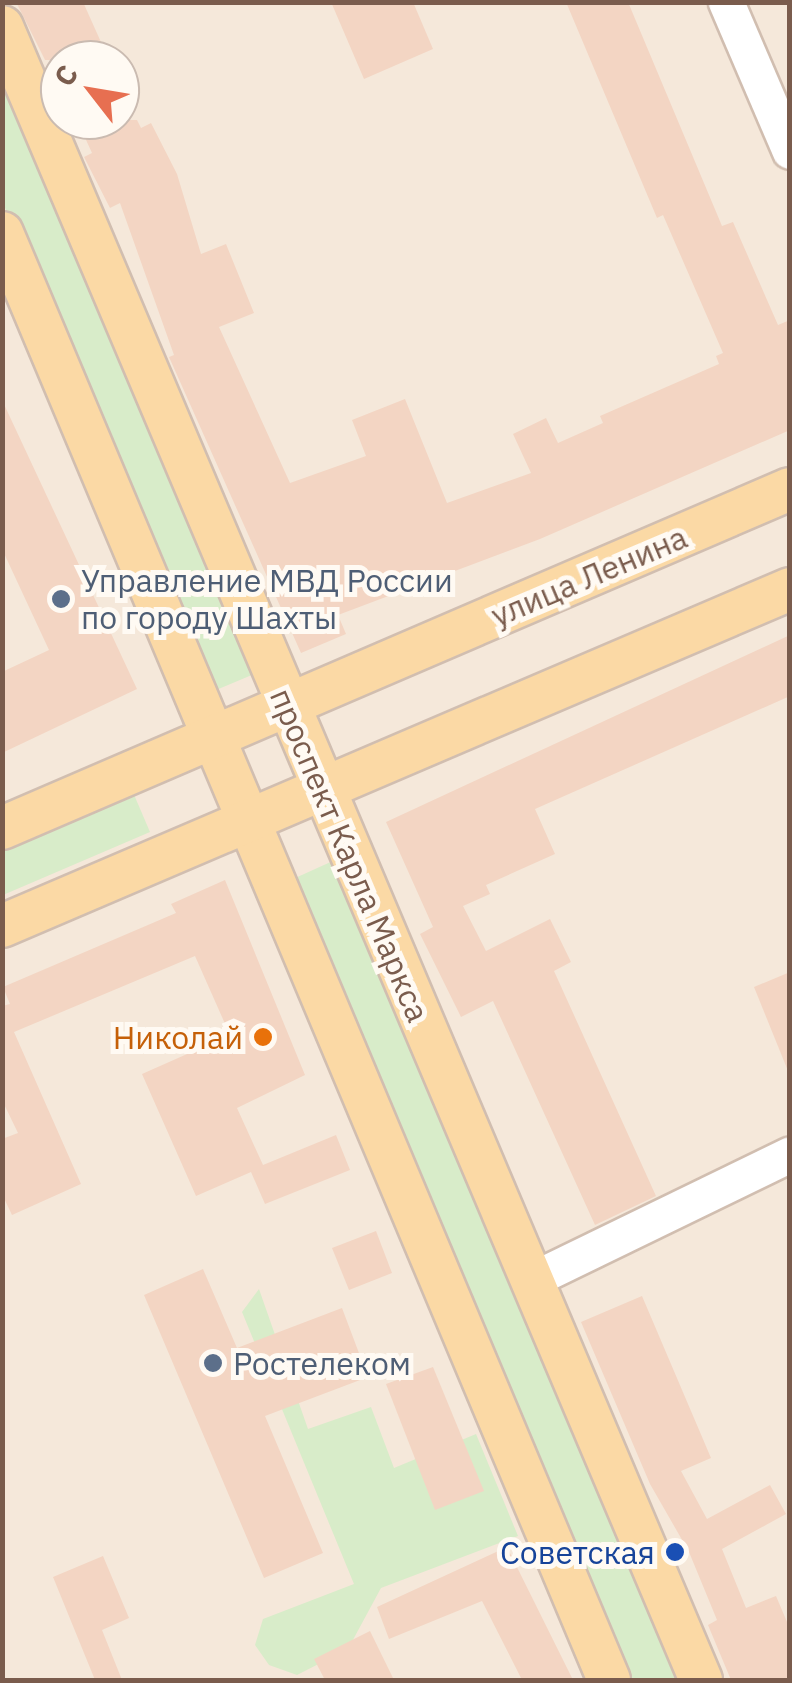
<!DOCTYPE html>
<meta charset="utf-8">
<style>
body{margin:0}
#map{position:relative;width:792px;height:1683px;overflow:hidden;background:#fdf6ec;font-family:"IBM Plex Sans",sans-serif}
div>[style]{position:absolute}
.residential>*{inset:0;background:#f5e8da}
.green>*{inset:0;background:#d8ecc9}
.building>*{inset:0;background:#f3d5c3}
.roads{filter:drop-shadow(2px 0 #d1beb0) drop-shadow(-2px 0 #d1beb0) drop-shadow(0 2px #d1beb0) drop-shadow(0 -2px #d1beb0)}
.minor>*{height:35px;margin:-17.5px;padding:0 17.5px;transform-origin:17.5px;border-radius:17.5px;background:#fff}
.major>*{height:42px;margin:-21px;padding:0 21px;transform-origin:21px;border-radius:21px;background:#fbd9a5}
.dots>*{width:28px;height:28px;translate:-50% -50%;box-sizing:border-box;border:5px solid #fffaf3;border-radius:50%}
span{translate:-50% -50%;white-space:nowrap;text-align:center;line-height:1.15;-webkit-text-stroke:10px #fffaf3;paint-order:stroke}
.street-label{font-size:32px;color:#7a5c4d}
.service-label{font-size:32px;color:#4e5e75}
.left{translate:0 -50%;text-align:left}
.food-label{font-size:32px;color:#c56008}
.right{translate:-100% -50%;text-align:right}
.transit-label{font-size:32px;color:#164399}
.frame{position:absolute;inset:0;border:5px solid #7a5c4d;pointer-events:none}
.north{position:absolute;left:40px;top:40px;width:100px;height:100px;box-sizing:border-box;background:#fffaf3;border:2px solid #cabbb1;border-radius:50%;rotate:301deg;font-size:28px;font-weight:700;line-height:40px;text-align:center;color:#7a5c4d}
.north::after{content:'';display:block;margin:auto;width:35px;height:45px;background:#e76f51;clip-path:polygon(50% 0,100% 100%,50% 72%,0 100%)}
</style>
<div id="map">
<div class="residential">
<i style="clip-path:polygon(evenodd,3px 3px,789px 3px,789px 1680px,3px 1680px,3px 3px,60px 60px,120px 60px,120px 120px,60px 120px,60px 60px)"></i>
</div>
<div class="green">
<i style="clip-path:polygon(2px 48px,259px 672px,209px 693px,3px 203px)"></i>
<i style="clip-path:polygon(132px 790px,150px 832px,3px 895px,3px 845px)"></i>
<i style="clip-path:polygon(335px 860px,681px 1680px,631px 1680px,293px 879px)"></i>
<i style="clip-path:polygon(259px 1289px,308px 1429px,371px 1407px,394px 1468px,476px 1434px,518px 1536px,381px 1588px,348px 1649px,297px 1675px,269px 1665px,255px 1645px,263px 1619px,354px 1584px,242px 1312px)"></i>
</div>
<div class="building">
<i style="clip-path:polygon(16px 2px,83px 2px,109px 60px,45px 60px)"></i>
<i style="clip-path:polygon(331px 2px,413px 2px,433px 49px,364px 79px)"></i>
<i style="clip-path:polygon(566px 2px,628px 2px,722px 226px,733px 222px,778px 325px,790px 320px,790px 430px,540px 539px,338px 615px,346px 634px,301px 653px,169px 357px,174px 355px,120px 203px,110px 208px,84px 157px,92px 153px,77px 120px,137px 120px,141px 128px,151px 123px,177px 174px,201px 254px,226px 244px,254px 313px,219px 327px,290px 483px,366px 456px,352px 420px,405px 399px,447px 503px,531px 473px,513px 434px,546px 418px,558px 443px,603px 423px,600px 416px,719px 364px,716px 356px,723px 353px,663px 215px,657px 218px)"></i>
<i style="clip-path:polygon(2px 400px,137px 689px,2px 753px,2px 672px,49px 650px,2px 549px)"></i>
<i style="clip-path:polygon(790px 635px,790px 696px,535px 809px,555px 854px,486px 885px,490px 894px,463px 906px,486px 951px,550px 919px,571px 962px,554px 971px,656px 1196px,595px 1225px,493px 1001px,461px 1017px,420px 934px,433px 927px,386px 822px)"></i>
<i style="clip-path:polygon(225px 880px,305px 1075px,237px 1108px,263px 1165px,336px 1135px,350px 1170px,265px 1204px,251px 1172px,196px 1196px,142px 1074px,230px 1035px,195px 956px,14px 1032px,81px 1184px,12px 1215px,2px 1194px,2px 1139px,18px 1133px,2px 1100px,2px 1006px,10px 1004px,3px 987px,176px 913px,171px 904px)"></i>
<i style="clip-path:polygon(790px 972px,790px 1071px,788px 1071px,754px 987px)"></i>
<i style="clip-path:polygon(376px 1231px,392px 1273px,349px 1290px,332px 1248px)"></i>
<i style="clip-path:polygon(203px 1269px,237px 1348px,342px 1308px,368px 1377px,265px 1416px,323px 1553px,264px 1578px,144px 1295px)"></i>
<i style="clip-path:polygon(642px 1296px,711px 1458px,681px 1471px,707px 1519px,770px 1485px,786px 1514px,722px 1549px,746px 1608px,776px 1596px,790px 1629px,790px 1680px,731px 1680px,708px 1625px,717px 1620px,689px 1552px,650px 1484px,581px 1322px)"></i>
<i style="clip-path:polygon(433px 1367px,484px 1491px,435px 1510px,386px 1384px)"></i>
<i style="clip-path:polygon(507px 1547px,573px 1680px,522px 1680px,482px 1601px,389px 1639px,377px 1607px)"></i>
<i style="clip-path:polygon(103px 1556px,129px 1618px,102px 1630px,122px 1680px,95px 1680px,53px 1577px)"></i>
<i style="clip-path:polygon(370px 1631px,394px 1680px,325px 1680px,314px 1659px)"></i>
</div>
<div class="roads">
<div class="minor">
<i style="left:726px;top:2px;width:162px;rotate:66.8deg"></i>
<i style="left:531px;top:1280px;width:287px;rotate:-25.9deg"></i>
</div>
<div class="major">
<i style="left:2px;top:27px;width:1795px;rotate:67.08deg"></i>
<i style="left:2px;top:233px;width:1569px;rotate:67.24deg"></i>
<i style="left:2px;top:828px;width:858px;rotate:-23.28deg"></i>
<i style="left:2px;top:926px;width:857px;rotate:-23.15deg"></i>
</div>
</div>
<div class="dots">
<i style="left:61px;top:599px;background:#5c6f8a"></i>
<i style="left:263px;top:1037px;background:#e8710a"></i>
<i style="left:213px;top:1363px;background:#5c6f8a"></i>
<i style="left:675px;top:1552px;background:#1a4fb4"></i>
</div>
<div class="street-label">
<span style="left:589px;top:576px;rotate:-23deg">улица Ленина</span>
<span style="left:350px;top:855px;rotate:67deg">проспект Карла Маркса</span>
</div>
<div class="service-label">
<span class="left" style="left:81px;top:599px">Управление МВД России<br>по городу Шахты</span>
<span class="left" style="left:233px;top:1363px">Ростелеком</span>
</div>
<div class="food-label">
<span class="right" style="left:243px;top:1037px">Николай</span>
</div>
<div class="transit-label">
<span class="right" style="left:655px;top:1552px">Советская</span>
</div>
<div class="frame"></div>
<div class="north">С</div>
</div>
